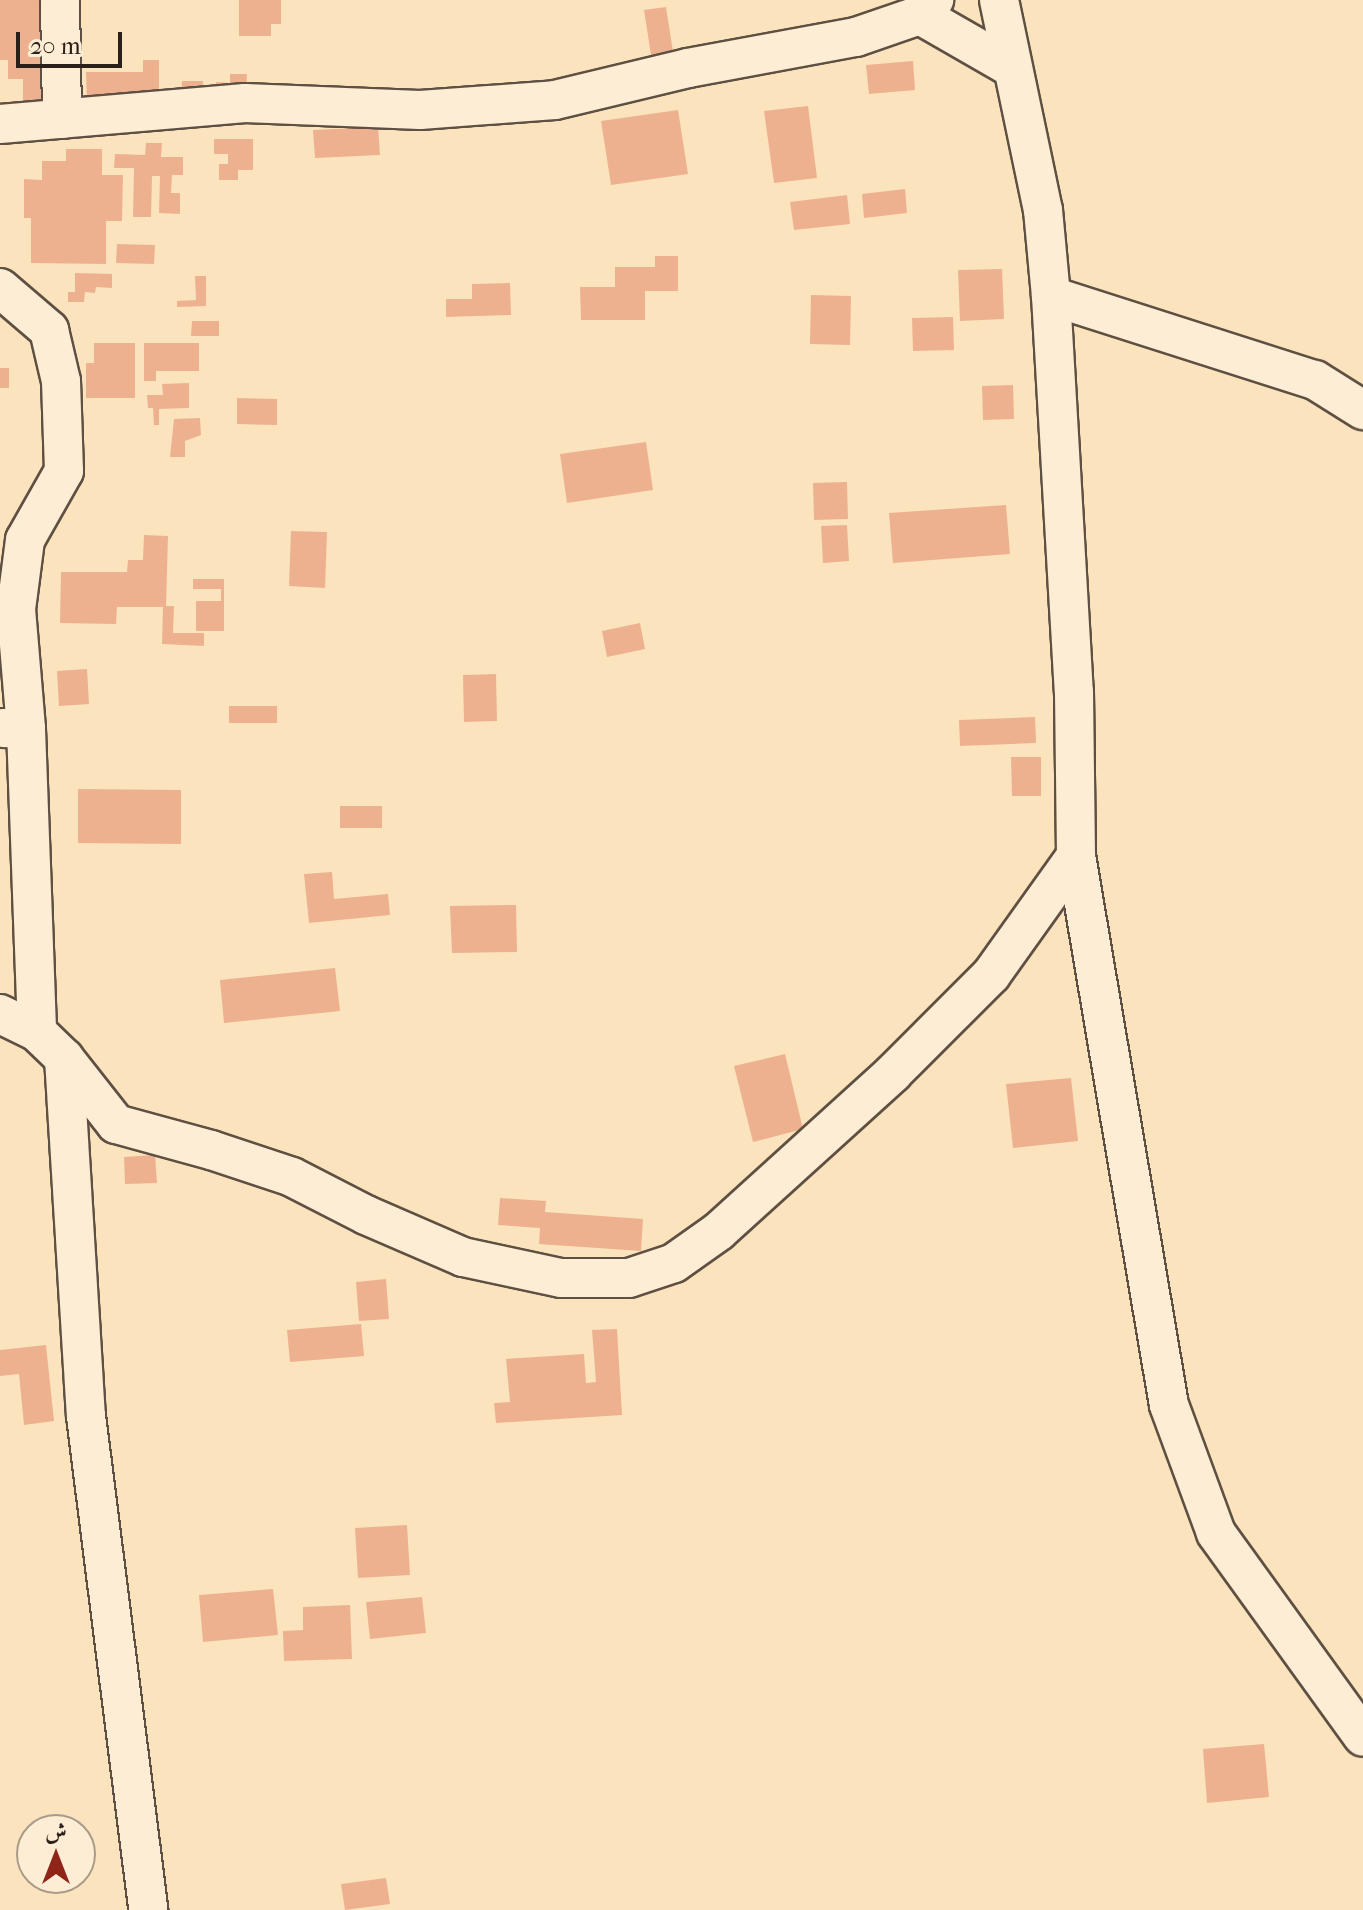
<!DOCTYPE html>
<meta charset="utf-8">
<style>
body{margin:0}
#map{position:relative;width:1363px;height:1910px;overflow:hidden;background:#fbe3bd;font-family:"IM FELL French Canon",Amiri,serif}
div>[style]{position:absolute}
.building>*{inset:0;background:#eeb190}
.roads{filter:drop-shadow(2px 0 #5e5042) drop-shadow(-2px 0 #5e5042) drop-shadow(0 2px #5e5042) drop-shadow(0 -2px #5e5042)}
.minor>*{height:38px;margin:-19px;padding:0 19px;transform-origin:19px;border-radius:19px;background:#fcedd4}
span{translate:-50% -50%;white-space:nowrap;text-align:center;line-height:1.15;-webkit-text-stroke:6px #fcedd4;paint-order:stroke}
.north{position:absolute;left:16px;top:1814px;width:80px;height:80px;box-sizing:border-box;background:#fcedd4;border:2px solid #a89b89;border-radius:50%;rotate:0deg;font-size:22px;font-weight:700;line-height:32px;text-align:center;color:#2a1f19}
.north::after{content:'';display:block;margin:auto;width:28px;height:36px;background:#8f2418;clip-path:polygon(50% 0,100% 100%,50% 72%,0 100%)}
.scale{position:absolute;left:16px;top:32px;width:106px;height:36px;box-sizing:border-box;border:4px solid #2a1f19;border-top:0;padding-left:10px;font-size:24px;line-height:28px;white-space:nowrap;color:#2a1f19;-webkit-text-stroke:6px #fcedd4;paint-order:stroke}
</style>
<div id="map">
<div class="building">
<i style="clip-path:polygon(0 0,45px 0,45px 101px,23px 101px,23px 79px,8px 79px,8px 60px,0 60px)"></i>
<i style="clip-path:polygon(239px 0,281px 0,281px 24px,271px 24px,271px 36px,239px 36px)"></i>
<i style="clip-path:polygon(666px 7px,673px 52px,651px 55px,644px 10px)"></i>
<i style="clip-path:polygon(143px 60px,159px 60px,159px 100px,87px 101px,86px 72px,143px 72px)"></i>
<i style="clip-path:polygon(913px 61px,915px 90px,869px 94px,866px 65px)"></i>
<i style="clip-path:polygon(230px 74px,247px 74px,246px 96px,216px 95px,216px 82px,230px 83px)"></i>
<i style="clip-path:polygon(182px 81px,203px 81px,202px 98px,181px 98px)"></i>
<i style="clip-path:polygon(808px 106px,817px 178px,774px 183px,764px 111px)"></i>
<i style="clip-path:polygon(678px 110px,688px 174px,611px 185px,601px 121px)"></i>
<i style="clip-path:polygon(378px 127px,380px 155px,315px 158px,313px 130px)"></i>
<i style="clip-path:polygon(214px 139px,253px 139px,253px 170px,238px 170px,238px 180px,219px 180px,219px 164px,228px 164px,228px 154px,214px 154px)"></i>
<i style="clip-path:polygon(146px 143px,162px 143px,161px 157px,183px 157px,183px 175px,172px 175px,171px 193px,180px 193px,180px 214px,159px 213px,160px 176px,152px 176px,151px 217px,133px 217px,134px 168px,114px 168px,115px 154px,145px 155px)"></i>
<i style="clip-path:polygon(66px 149px,102px 149px,102px 175px,123px 175px,122px 221px,106px 221px,106px 264px,31px 263px,31px 218px,24px 218px,24px 179px,42px 180px,42px 161px,66px 161px)"></i>
<i style="clip-path:polygon(905px 189px,907px 213px,864px 218px,862px 194px)"></i>
<i style="clip-path:polygon(847px 195px,850px 224px,794px 230px,790px 202px)"></i>
<i style="clip-path:polygon(117px 244px,155px 245px,154px 264px,116px 263px)"></i>
<i style="clip-path:polygon(655px 256px,678px 256px,678px 291px,645px 291px,645px 320px,581px 320px,580px 287px,615px 287px,615px 267px,655px 267px)"></i>
<i style="clip-path:polygon(1002px 269px,1004px 319px,960px 321px,958px 270px)"></i>
<i style="clip-path:polygon(75px 273px,112px 274px,112px 288px,96px 287px,95px 293px,85px 292px,84px 302px,68px 302px,68px 292px,75px 292px)"></i>
<i style="clip-path:polygon(195px 276px,206px 276px,206px 306px,177px 307px,177px 301px,196px 300px)"></i>
<i style="clip-path:polygon(510px 283px,511px 315px,446px 317px,446px 299px,472px 299px,472px 284px)"></i>
<i style="clip-path:polygon(811px 295px,851px 296px,850px 345px,810px 344px)"></i>
<i style="clip-path:polygon(953px 317px,954px 350px,913px 351px,912px 318px)"></i>
<i style="clip-path:polygon(192px 321px,219px 321px,219px 336px,191px 336px)"></i>
<i style="clip-path:polygon(94px 343px,135px 343px,135px 398px,86px 398px,86px 363px,94px 363px)"></i>
<i style="clip-path:polygon(144px 343px,199px 343px,199px 371px,156px 371px,156px 381px,144px 381px)"></i>
<i style="clip-path:polygon(0 368px,9px 368px,9px 388px,0 388px)"></i>
<i style="clip-path:polygon(189px 383px,189px 408px,159px 409px,159px 425px,154px 425px,153px 408px,148px 408px,147px 395px,163px 395px,162px 384px)"></i>
<i style="clip-path:polygon(1013px 385px,1014px 419px,983px 420px,982px 386px)"></i>
<i style="clip-path:polygon(237px 398px,277px 399px,277px 425px,237px 424px)"></i>
<i style="clip-path:polygon(200px 418px,201px 435px,185px 441px,185px 457px,170px 457px,174px 419px)"></i>
<i style="clip-path:polygon(646px 442px,653px 490px,567px 503px,560px 454px)"></i>
<i style="clip-path:polygon(847px 482px,848px 519px,814px 520px,813px 483px)"></i>
<i style="clip-path:polygon(1006px 505px,1010px 554px,893px 563px,889px 513px)"></i>
<i style="clip-path:polygon(847px 525px,849px 561px,823px 563px,821px 526px)"></i>
<i style="clip-path:polygon(291px 531px,327px 532px,325px 588px,289px 586px)"></i>
<i style="clip-path:polygon(144px 535px,168px 536px,166px 606px,174px 606px,173px 633px,204px 633px,204px 646px,162px 644px,163px 607px,117px 607px,116px 624px,60px 623px,61px 572px,127px 572px,128px 560px,143px 560px)"></i>
<i style="clip-path:polygon(193px 579px,224px 579px,224px 631px,196px 631px,196px 601px,221px 601px,221px 589px,193px 589px)"></i>
<i style="clip-path:polygon(640px 623px,645px 649px,607px 657px,602px 631px)"></i>
<i style="clip-path:polygon(87px 669px,89px 704px,59px 706px,57px 671px)"></i>
<i style="clip-path:polygon(496px 674px,497px 721px,464px 722px,463px 675px)"></i>
<i style="clip-path:polygon(229px 706px,277px 706px,277px 723px,229px 723px)"></i>
<i style="clip-path:polygon(1035px 717px,1036px 743px,960px 746px,959px 720px)"></i>
<i style="clip-path:polygon(1011px 757px,1041px 757px,1041px 796px,1012px 796px)"></i>
<i style="clip-path:polygon(78px 789px,181px 790px,181px 844px,78px 843px)"></i>
<i style="clip-path:polygon(340px 806px,382px 806px,382px 828px,340px 828px)"></i>
<i style="clip-path:polygon(332px 872px,334px 899px,388px 894px,390px 915px,309px 923px,304px 874px)"></i>
<i style="clip-path:polygon(516px 905px,517px 952px,452px 953px,450px 906px)"></i>
<i style="clip-path:polygon(335px 968px,340px 1011px,224px 1023px,220px 980px)"></i>
<i style="clip-path:polygon(785px 1054px,803px 1129px,753px 1142px,734px 1066px)"></i>
<i style="clip-path:polygon(1071px 1078px,1078px 1141px,1013px 1148px,1006px 1084px)"></i>
<i style="clip-path:polygon(155px 1155px,157px 1183px,125px 1184px,124px 1157px)"></i>
<i style="clip-path:polygon(500px 1198px,546px 1201px,545px 1212px,643px 1219px,641px 1251px,539px 1244px,540px 1228px,498px 1225px)"></i>
<i style="clip-path:polygon(386px 1279px,389px 1319px,359px 1321px,356px 1282px)"></i>
<i style="clip-path:polygon(361px 1324px,364px 1356px,290px 1362px,287px 1330px)"></i>
<i style="clip-path:polygon(617px 1329px,622px 1415px,496px 1423px,494px 1403px,510px 1402px,506px 1359px,584px 1354px,586px 1383px,596px 1382px,592px 1330px)"></i>
<i style="clip-path:polygon(46px 1345px,54px 1421px,24px 1425px,19px 1374px,0 1376px,0 1350px)"></i>
<i style="clip-path:polygon(407px 1525px,410px 1575px,358px 1578px,355px 1528px)"></i>
<i style="clip-path:polygon(273px 1589px,278px 1635px,203px 1642px,199px 1595px)"></i>
<i style="clip-path:polygon(422px 1597px,426px 1633px,370px 1639px,366px 1602px)"></i>
<i style="clip-path:polygon(350px 1605px,352px 1659px,284px 1661px,283px 1631px,303px 1630px,303px 1607px)"></i>
<i style="clip-path:polygon(1264px 1744px,1269px 1797px,1207px 1803px,1203px 1749px)"></i>
<i style="clip-path:polygon(386px 1878px,390px 1904px,345px 1910px,341px 1884px)"></i>
</div>
<div class="roads">
<div class="minor">
<i style="left:60px;top:0;width:119px;rotate:89deg"></i>
<i style="left:999px;top:0;width:215px;rotate:78.2deg"></i>
<i style="left:1043px;top:210px;width:86px;rotate:84.7deg"></i>
<i style="left:1051px;top:296px;width:397px;rotate:86.7deg"></i>
<i style="left:1074px;top:692px;width:164px;rotate:89.3deg"></i>
<i style="left:1076px;top:856px;width:557px;rotate:80.39deg"></i>
<i style="left:1169px;top:1405px;width:136px;rotate:69.8deg"></i>
<i style="left:1216px;top:1533px;width:251px;rotate:54.2deg"></i>
<i style="left:920px;top:15px;width:106px;rotate:29.9deg"></i>
<i style="left:0;top:124px;width:246px;rotate:-4.9deg"></i>
<i style="left:245px;top:103px;width:175px;rotate:2.3deg"></i>
<i style="left:420px;top:110px;width:135px;rotate:-4.2deg"></i>
<i style="left:555px;top:100px;width:137px;rotate:-13.5deg"></i>
<i style="left:688px;top:68px;width:171px;rotate:-10.5deg"></i>
<i style="left:856px;top:37px;width:68px;rotate:-19deg"></i>
<i style="left:920px;top:15px;width:21px;rotate:-47deg"></i>
<i style="left:0;top:288px;width:65px;rotate:40.6deg"></i>
<i style="left:49px;top:330px;width:52px;rotate:76.8deg"></i>
<i style="left:61px;top:381px;width:90px;rotate:88.1deg"></i>
<i style="left:64px;top:471px;width:79px;rotate:119.5deg"></i>
<i style="left:25px;top:540px;width:70px;rotate:97.4deg"></i>
<i style="left:16px;top:609px;width:120px;rotate:85.2deg"></i>
<i style="left:1051px;top:296px;width:277px;rotate:17.7deg"></i>
<i style="left:1315px;top:380px;width:57px;rotate:32deg"></i>
<i style="left:3px;top:728px;width:23px;rotate:2deg"></i>
<i style="left:26px;top:729px;width:303px;rotate:87.9deg"></i>
<i style="left:0;top:1014px;width:41px;rotate:25.9deg"></i>
<i style="left:37px;top:1032px;width:37px;rotate:44deg"></i>
<i style="left:64px;top:1058px;width:84px;rotate:51.8deg"></i>
<i style="left:116px;top:1124px;width:98px;rotate:15.3deg"></i>
<i style="left:211px;top:1150px;width:85px;rotate:18.4deg"></i>
<i style="left:292px;top:1177px;width:83px;rotate:27.2deg"></i>
<i style="left:366px;top:1215px;width:106px;rotate:23.4deg"></i>
<i style="left:463px;top:1257px;width:100px;rotate:12.1deg"></i>
<i style="left:561px;top:1278px;width:68px"></i>
<i style="left:629px;top:1278px;width:47px;rotate:-18.4deg"></i>
<i style="left:674px;top:1263px;width:55px;rotate:-35.4deg"></i>
<i style="left:719px;top:1231px;width:235px;rotate:-42.2deg"></i>
<i style="left:893px;top:1073px;width:139px;rotate:-45deg"></i>
<i style="left:991px;top:975px;width:146px;rotate:-54.5deg"></i>
<i style="left:64px;top:1058px;width:359px;rotate:86.5deg"></i>
<i style="left:86px;top:1416px;width:498px;rotate:82.8deg"></i>
</div>
</div>
<div class="north">ش</div>
<div class="scale">20 m</div>
</div>
